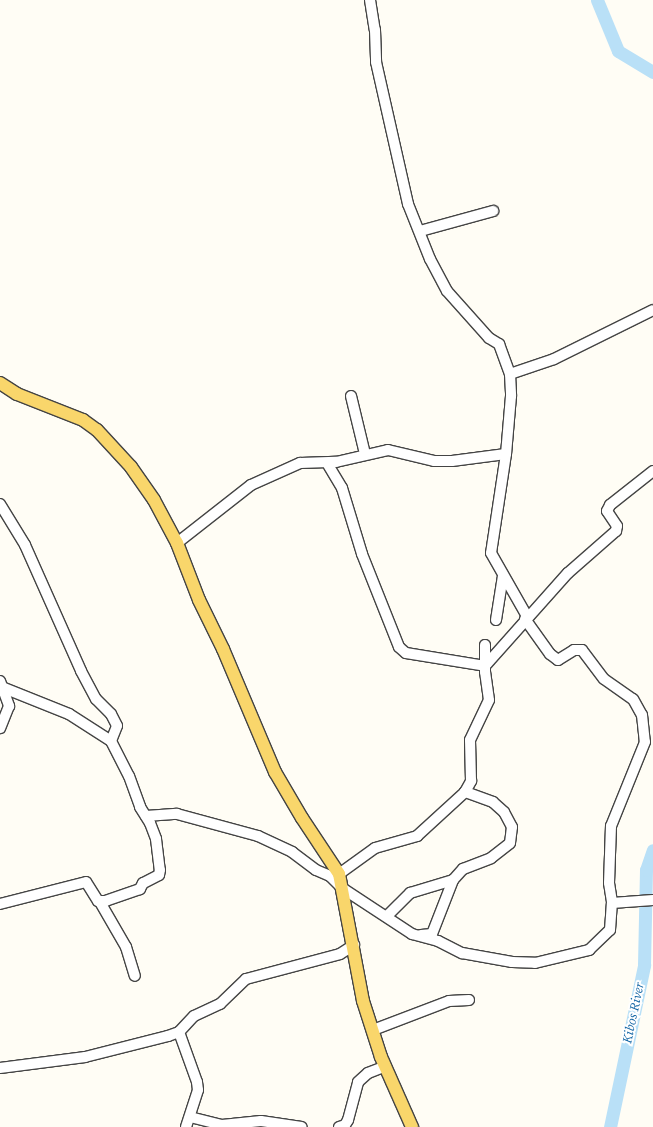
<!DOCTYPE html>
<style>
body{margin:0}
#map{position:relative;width:653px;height:1127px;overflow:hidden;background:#fffdf5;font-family:"Source Serif 4",serif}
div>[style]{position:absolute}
.river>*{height:13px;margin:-6.5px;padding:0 6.5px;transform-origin:6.5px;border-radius:6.5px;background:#b9e0f7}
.roads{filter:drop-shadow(1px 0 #444) drop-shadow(-1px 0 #444) drop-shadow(0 1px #444) drop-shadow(0 -1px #444)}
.minor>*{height:10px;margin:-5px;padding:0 5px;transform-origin:5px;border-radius:5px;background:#fff}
.major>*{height:12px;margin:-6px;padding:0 6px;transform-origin:6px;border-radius:6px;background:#f9d66b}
span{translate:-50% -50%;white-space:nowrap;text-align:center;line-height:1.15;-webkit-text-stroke:4px #fff;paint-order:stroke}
.water-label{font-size:13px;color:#1768a6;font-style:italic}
</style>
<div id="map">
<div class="river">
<i style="left:597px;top:0;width:55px;rotate:67.6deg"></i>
<i style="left:618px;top:51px;width:41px;rotate:31deg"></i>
<i style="left:610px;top:1127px;width:166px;rotate:-78.1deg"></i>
<i style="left:644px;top:965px;width:95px;rotate:-88.8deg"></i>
<i style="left:646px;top:870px;width:21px;rotate:-71deg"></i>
</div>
<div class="roads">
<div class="minor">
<i style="left:370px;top:0;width:30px;rotate:81deg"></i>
<i style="left:375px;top:30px;width:32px;rotate:88deg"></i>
<i style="left:376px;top:62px;width:146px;rotate:77.3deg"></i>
<i style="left:408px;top:204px;width:59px;rotate:68.2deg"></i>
<i style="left:430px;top:259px;width:36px;rotate:62deg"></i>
<i style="left:447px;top:291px;width:63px;rotate:48.2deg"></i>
<i style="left:489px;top:338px;width:12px;rotate:31deg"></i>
<i style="left:499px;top:344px;width:32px;rotate:70deg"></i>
<i style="left:510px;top:374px;width:22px;rotate:87deg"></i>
<i style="left:511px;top:396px;width:58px;rotate:94.9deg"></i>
<i style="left:506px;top:454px;width:100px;rotate:98.6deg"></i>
<i style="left:491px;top:553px;width:73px;rotate:60.3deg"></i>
<i style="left:420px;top:231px;width:76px;rotate:-15.3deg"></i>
<i style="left:510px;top:374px;width:46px;rotate:-18.8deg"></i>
<i style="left:554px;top:359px;width:110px;rotate:-26.3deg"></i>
<i style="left:351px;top:396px;width:60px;rotate:76.4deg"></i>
<i style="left:327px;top:463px;width:29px;rotate:59deg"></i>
<i style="left:342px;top:488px;width:69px;rotate:73.1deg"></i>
<i style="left:362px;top:554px;width:100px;rotate:68.3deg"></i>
<i style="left:399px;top:647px;width:9px;rotate:41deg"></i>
<i style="left:406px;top:653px;width:80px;rotate:9.3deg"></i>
<i style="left:0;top:504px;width:48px;rotate:58.6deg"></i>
<i style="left:25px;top:545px;width:138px;rotate:66deg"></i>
<i style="left:81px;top:671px;width:32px;rotate:62deg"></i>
<i style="left:96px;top:699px;width:21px;rotate:45deg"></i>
<i style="left:111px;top:714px;width:13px;rotate:63deg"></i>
<i style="left:117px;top:726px;width:16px;rotate:112deg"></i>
<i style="left:111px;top:741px;width:39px;rotate:63deg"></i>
<i style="left:129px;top:776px;width:33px;rotate:70deg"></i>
<i style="left:140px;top:807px;width:19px;rotate:58deg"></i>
<i style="left:150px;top:823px;width:17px;rotate:69deg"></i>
<i style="left:156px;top:839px;width:31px;rotate:83deg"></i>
<i style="left:160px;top:870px;width:5px;rotate:101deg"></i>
<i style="left:159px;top:875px;width:18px;rotate:153deg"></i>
<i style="left:143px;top:883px;width:7px;rotate:117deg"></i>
<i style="left:140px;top:889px;width:36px;rotate:161deg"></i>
<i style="left:106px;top:901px;width:8px;rotate:180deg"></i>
<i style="left:98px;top:901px;width:22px;rotate:-122deg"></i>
<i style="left:86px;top:882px;width:89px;rotate:165.7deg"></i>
<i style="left:177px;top:543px;width:94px;rotate:-38.1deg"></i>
<i style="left:251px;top:485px;width:54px;rotate:-24.2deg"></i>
<i style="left:300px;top:463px;width:36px;rotate:-2deg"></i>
<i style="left:336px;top:462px;width:53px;rotate:-13deg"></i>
<i style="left:388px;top:450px;width:47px;rotate:13.4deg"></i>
<i style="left:434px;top:461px;width:18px"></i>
<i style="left:452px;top:461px;width:54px;rotate:-7.4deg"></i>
<i style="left:525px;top:619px;width:43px;rotate:54.5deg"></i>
<i style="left:550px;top:654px;width:10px;rotate:37deg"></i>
<i style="left:558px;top:660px;width:19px;rotate:-32deg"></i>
<i style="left:574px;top:650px;width:8px"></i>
<i style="left:582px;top:650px;width:36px;rotate:53deg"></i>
<i style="left:604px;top:679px;width:35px;rotate:35deg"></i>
<i style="left:633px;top:699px;width:18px;rotate:61deg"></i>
<i style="left:642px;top:715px;width:27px;rotate:84deg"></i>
<i style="left:645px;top:742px;width:91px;rotate:112deg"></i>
<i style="left:611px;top:826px;width:57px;rotate:92deg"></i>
<i style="left:609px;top:883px;width:20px;rotate:81deg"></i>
<i style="left:496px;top:620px;width:45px;rotate:-81deg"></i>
<i style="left:485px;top:666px;width:125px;rotate:-48.3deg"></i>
<i style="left:568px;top:573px;width:64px;rotate:-41.2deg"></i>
<i style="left:616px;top:531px;width:5px;rotate:-79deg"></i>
<i style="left:617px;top:526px;width:18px;rotate:-124deg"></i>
<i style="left:607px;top:511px;width:7px;rotate:-63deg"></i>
<i style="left:610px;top:505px;width:55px;rotate:-38.3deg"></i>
<i style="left:0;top:681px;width:27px;rotate:70deg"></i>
<i style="left:9px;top:706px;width:24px;rotate:112deg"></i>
<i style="left:4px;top:688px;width:70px;rotate:21.8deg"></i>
<i style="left:69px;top:714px;width:50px;rotate:32.7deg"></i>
<i style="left:146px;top:816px;width:31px;rotate:-4deg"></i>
<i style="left:177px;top:814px;width:84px;rotate:15.2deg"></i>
<i style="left:258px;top:836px;width:38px;rotate:25deg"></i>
<i style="left:292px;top:852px;width:30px;rotate:37deg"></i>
<i style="left:316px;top:870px;width:15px;rotate:23deg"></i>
<i style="left:330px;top:876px;width:17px;rotate:45deg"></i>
<i style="left:342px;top:888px;width:84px;rotate:33.3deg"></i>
<i style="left:412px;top:934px;width:27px;rotate:15deg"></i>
<i style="left:438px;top:941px;width:27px;rotate:27deg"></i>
<i style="left:462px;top:953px;width:51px;rotate:10.2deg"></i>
<i style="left:512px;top:962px;width:23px;rotate:2deg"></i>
<i style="left:535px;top:963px;width:56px;rotate:-13.5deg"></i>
<i style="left:589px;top:950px;width:29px;rotate:-44deg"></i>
<i style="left:610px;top:930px;width:27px;rotate:-86deg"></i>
<i style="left:612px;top:903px;width:41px;rotate:-4.2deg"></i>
<i style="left:339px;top:874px;width:44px;rotate:-35.8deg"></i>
<i style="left:375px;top:848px;width:44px;rotate:-15.9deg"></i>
<i style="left:417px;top:836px;width:65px;rotate:-42.5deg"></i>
<i style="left:465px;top:792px;width:13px;rotate:-61deg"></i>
<i style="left:471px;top:781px;width:41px;rotate:-91.4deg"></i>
<i style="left:470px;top:740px;width:44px;rotate:-64.6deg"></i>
<i style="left:489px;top:700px;width:28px;rotate:-98deg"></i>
<i style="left:485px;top:672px;width:27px;rotate:-90deg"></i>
<i style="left:100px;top:902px;width:52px;rotate:60deg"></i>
<i style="left:126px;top:947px;width:30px;rotate:73deg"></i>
<i style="left:387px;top:916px;width:33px;rotate:-45deg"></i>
<i style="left:410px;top:893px;width:45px;rotate:-16.8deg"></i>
<i style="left:421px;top:935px;width:11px;rotate:-5deg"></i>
<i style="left:432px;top:934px;width:58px;rotate:-68.7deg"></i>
<i style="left:453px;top:880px;width:15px;rotate:-48deg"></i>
<i style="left:463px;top:869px;width:30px;rotate:-21deg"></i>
<i style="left:491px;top:858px;width:24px;rotate:-38deg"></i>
<i style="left:510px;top:843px;width:16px;rotate:-83deg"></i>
<i style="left:512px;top:827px;width:17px;rotate:-118deg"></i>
<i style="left:504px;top:812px;width:15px;rotate:-138deg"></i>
<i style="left:493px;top:802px;width:30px;rotate:-160deg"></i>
<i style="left:373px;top:1030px;width:81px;rotate:-20.9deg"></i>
<i style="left:449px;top:1001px;width:20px;rotate:-3deg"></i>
<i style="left:179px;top:1032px;width:53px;rotate:70.2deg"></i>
<i style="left:197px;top:1082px;width:8px;rotate:83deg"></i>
<i style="left:198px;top:1090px;width:39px;rotate:108deg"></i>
<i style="left:0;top:1068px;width:86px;rotate:-7.4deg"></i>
<i style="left:85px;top:1057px;width:86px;rotate:-14.2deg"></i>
<i style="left:168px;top:1036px;width:12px;rotate:-20deg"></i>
<i style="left:179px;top:1032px;width:22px;rotate:-47deg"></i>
<i style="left:194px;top:1016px;width:29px;rotate:-25deg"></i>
<i style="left:220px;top:1004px;width:36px;rotate:-44deg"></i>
<i style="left:246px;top:979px;width:97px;rotate:-14.9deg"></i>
<i style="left:340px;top:954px;width:17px;rotate:-33deg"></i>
<i style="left:190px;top:1117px;width:33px;rotate:14deg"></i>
<i style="left:222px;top:1125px;width:39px;rotate:-6deg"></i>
<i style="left:261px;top:1121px;width:41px;rotate:8.3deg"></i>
<i style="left:339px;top:1127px;width:6px;rotate:-18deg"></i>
<i style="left:345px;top:1125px;width:6px;rotate:-59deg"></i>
<i style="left:348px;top:1120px;width:39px;rotate:-75deg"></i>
<i style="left:358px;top:1082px;width:13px;rotate:-42deg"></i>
<i style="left:368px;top:1073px;width:19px;rotate:-21deg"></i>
</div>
<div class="major">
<i style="left:0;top:383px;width:20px;rotate:33deg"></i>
<i style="left:17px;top:394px;width:71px;rotate:21.5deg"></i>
<i style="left:83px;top:420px;width:17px;rotate:36deg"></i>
<i style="left:97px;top:430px;width:50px;rotate:47.4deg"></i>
<i style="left:131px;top:467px;width:40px;rotate:55.1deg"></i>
<i style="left:154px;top:500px;width:49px;rotate:61.9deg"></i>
<i style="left:177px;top:543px;width:61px;rotate:68.9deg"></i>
<i style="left:199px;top:600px;width:55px;rotate:63.9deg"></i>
<i style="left:223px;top:649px;width:134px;rotate:67.1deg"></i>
<i style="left:275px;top:772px;width:53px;rotate:59.6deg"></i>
<i style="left:302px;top:818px;width:67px;rotate:56.5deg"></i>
<i style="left:339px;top:874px;width:129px;rotate:79.3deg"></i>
<i style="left:363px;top:1001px;width:59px;rotate:72.2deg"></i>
<i style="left:381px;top:1057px;width:77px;rotate:66.1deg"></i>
</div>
</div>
<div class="water-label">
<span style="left:634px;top:1013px;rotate:-78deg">Kibos River</span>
</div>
</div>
